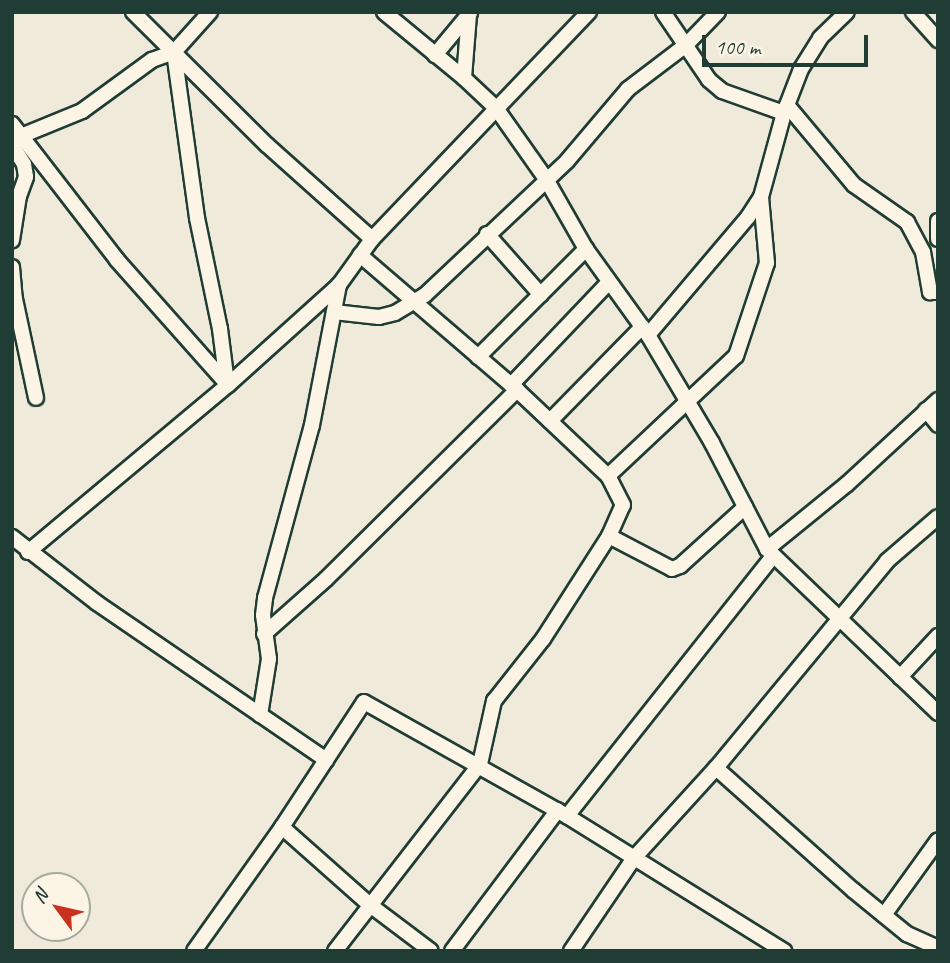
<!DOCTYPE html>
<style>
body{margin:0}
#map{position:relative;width:950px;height:963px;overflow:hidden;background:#efeada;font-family:Caveat,sans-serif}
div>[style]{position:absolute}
.roads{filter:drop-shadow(2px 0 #1f3d34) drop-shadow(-2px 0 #1f3d34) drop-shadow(0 2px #1f3d34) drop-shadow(0 -2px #1f3d34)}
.minor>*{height:14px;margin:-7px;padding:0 7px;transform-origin:7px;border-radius:7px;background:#fcf5e5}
span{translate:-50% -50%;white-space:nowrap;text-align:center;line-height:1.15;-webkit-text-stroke:6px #fcf5e5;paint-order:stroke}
.frame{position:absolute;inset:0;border:14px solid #1f3d34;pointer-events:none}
.north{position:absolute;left:21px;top:872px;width:70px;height:70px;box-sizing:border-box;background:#fcf5e5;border:2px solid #a4ab9e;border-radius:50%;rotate:303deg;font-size:19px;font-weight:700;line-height:28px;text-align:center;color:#1f3d34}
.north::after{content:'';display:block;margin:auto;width:24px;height:32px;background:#c8321e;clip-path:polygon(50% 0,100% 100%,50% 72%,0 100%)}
.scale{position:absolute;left:702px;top:35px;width:166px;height:32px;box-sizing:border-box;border:4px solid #1f3d34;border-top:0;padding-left:9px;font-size:21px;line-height:24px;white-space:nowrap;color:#1f3d34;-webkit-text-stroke:5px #fcf5e5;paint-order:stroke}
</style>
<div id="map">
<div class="roads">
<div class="minor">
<i style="left:133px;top:12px;width:189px;rotate:44.8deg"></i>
<i style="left:267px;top:145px;width:141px;rotate:41.8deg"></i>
<i style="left:384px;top:12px;width:104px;rotate:39.5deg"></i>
<i style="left:464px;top:78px;width:44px;rotate:43.2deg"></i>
<i style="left:496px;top:108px;width:87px;rotate:54.8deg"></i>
<i style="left:546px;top:179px;width:81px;rotate:60.3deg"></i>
<i style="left:586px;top:249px;width:106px;rotate:54.2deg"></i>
<i style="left:648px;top:335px;width:126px;rotate:59.3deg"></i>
<i style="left:712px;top:443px;width:119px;rotate:62.6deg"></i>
<i style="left:767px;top:549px;width:237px;rotate:43.8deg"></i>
<i style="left:663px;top:12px;width:82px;rotate:55.9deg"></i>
<i style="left:709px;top:80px;width:17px;rotate:40deg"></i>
<i style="left:722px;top:91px;width:66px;rotate:19.5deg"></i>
<i style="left:913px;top:12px;width:38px;rotate:48deg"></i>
<i style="left:174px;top:52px;width:168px;rotate:82.1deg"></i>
<i style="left:197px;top:218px;width:113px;rotate:78.3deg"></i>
<i style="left:220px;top:329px;width:55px;rotate:82.7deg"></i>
<i style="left:435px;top:55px;width:55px;rotate:-50.2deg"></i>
<i style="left:464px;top:78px;width:63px;rotate:-85.5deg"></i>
<i style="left:787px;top:105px;width:104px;rotate:50.1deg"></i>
<i style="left:854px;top:185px;width:65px;rotate:34.9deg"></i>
<i style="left:907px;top:222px;width:34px;rotate:62deg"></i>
<i style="left:923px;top:252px;width:41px;rotate:80.1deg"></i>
<i style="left:930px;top:292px;width:8px"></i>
<i style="left:12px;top:124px;width:172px;rotate:52.3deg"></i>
<i style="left:117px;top:260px;width:167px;rotate:48.4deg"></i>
<i style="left:12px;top:144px;width:12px;rotate:-42deg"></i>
<i style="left:21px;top:136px;width:66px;rotate:-22.3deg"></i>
<i style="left:82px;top:111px;width:87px;rotate:-36.1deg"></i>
<i style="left:152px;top:60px;width:23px;rotate:-20deg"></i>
<i style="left:174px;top:52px;width:54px;rotate:-48deg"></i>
<i style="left:12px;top:145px;width:22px;rotate:58deg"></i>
<i style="left:24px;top:164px;width:13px;rotate:81deg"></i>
<i style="left:26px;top:177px;width:20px;rotate:110deg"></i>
<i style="left:19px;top:196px;width:45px;rotate:99deg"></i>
<i style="left:938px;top:221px;width:18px;rotate:90deg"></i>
<i style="left:487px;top:234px;width:81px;rotate:48.5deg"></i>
<i style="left:12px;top:267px;width:32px;rotate:85deg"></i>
<i style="left:15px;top:299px;width:101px;rotate:78deg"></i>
<i style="left:334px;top:312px;width:45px;rotate:6.3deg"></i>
<i style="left:379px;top:317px;width:16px;rotate:-14deg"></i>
<i style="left:395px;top:313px;width:35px;rotate:-31deg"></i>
<i style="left:425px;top:295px;width:195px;rotate:-43.3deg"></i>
<i style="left:567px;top:161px;width:94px;rotate:-49.7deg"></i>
<i style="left:628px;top:89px;width:73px;rotate:-37.2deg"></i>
<i style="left:686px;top:45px;width:46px;rotate:-45.9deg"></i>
<i style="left:648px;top:335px;width:155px;rotate:-49.7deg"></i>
<i style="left:748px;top:217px;width:24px;rotate:-57deg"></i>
<i style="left:761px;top:197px;width:87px;rotate:-74.7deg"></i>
<i style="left:784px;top:113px;width:47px;rotate:-68.9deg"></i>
<i style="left:801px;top:69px;width:36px;rotate:-58deg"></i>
<i style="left:820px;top:38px;width:37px;rotate:-44deg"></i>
<i style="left:478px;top:357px;width:153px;rotate:-45deg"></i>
<i style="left:511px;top:385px;width:142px;rotate:-46.4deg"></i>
<i style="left:926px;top:410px;width:19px;rotate:51deg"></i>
<i style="left:550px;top:421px;width:132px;rotate:-45.6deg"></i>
<i style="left:608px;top:476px;width:175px;rotate:-43.2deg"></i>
<i style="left:736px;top:356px;width:98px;rotate:-71.6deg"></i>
<i style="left:767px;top:263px;width:66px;rotate:-95.2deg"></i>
<i style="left:609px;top:536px;width:71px;rotate:27.6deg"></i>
<i style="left:672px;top:569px;width:9px;rotate:-21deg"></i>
<i style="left:680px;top:566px;width:88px;rotate:-42.2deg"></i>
<i style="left:12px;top:537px;width:108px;rotate:37.8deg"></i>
<i style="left:97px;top:603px;width:278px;rotate:34.4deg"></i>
<i style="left:767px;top:549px;width:103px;rotate:-39.1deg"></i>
<i style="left:847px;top:484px;width:124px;rotate:-42.7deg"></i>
<i style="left:28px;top:552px;width:261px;rotate:-39.9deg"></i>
<i style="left:228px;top:385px;width:149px;rotate:-42deg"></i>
<i style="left:339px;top:285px;width:57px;rotate:-54.3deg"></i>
<i style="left:372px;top:239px;width:314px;rotate:-46.3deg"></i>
<i style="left:264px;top:634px;width:83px;rotate:-41.6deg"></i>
<i style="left:326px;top:579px;width:269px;rotate:-44.7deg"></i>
<i style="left:900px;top:677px;width:56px;rotate:-47.2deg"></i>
<i style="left:260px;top:715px;width:57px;rotate:-80.9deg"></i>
<i style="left:269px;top:659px;width:44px;rotate:-97.8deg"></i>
<i style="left:263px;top:615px;width:17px;rotate:-83deg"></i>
<i style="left:265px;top:598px;width:179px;rotate:-74.8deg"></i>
<i style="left:312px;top:425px;width:143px;rotate:-79.1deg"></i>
<i style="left:716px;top:768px;width:183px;rotate:41.7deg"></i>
<i style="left:853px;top:890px;width:70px;rotate:39.2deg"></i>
<i style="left:907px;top:934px;width:34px;rotate:24deg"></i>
<i style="left:567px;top:816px;width:332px;rotate:-51.6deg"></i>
<i style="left:282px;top:827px;width:118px;rotate:41.6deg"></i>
<i style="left:370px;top:905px;width:76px;rotate:37deg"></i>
<i style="left:884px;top:915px;width:92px;rotate:-54.2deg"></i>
<i style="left:194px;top:951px;width:152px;rotate:-54.6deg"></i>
<i style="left:282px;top:827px;width:149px;rotate:-56.7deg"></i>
<i style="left:364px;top:702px;width:233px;rotate:29.3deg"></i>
<i style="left:567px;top:816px;width:256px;rotate:31.9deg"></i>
<i style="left:335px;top:951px;width:237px;rotate:-52.2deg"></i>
<i style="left:480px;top:764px;width:65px;rotate:-77.5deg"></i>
<i style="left:494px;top:701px;width:79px;rotate:-51.7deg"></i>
<i style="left:543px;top:639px;width:122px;rotate:-57.3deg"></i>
<i style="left:609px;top:536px;width:34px;rotate:-66deg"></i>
<i style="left:623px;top:505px;width:33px;rotate:-117deg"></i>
<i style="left:608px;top:476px;width:125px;rotate:-136.6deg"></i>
<i style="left:517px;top:390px;width:207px;rotate:-139.3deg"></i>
<i style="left:452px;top:951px;width:176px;rotate:-53.1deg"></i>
<i style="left:571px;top:951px;width:112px;rotate:-55.9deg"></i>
<i style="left:634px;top:858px;width:122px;rotate:-47.7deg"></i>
<i style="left:716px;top:768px;width:268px;rotate:-50.4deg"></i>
<i style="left:887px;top:561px;width:67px;rotate:-40.8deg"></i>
</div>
</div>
<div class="frame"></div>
<div class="north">N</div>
<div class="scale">100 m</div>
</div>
